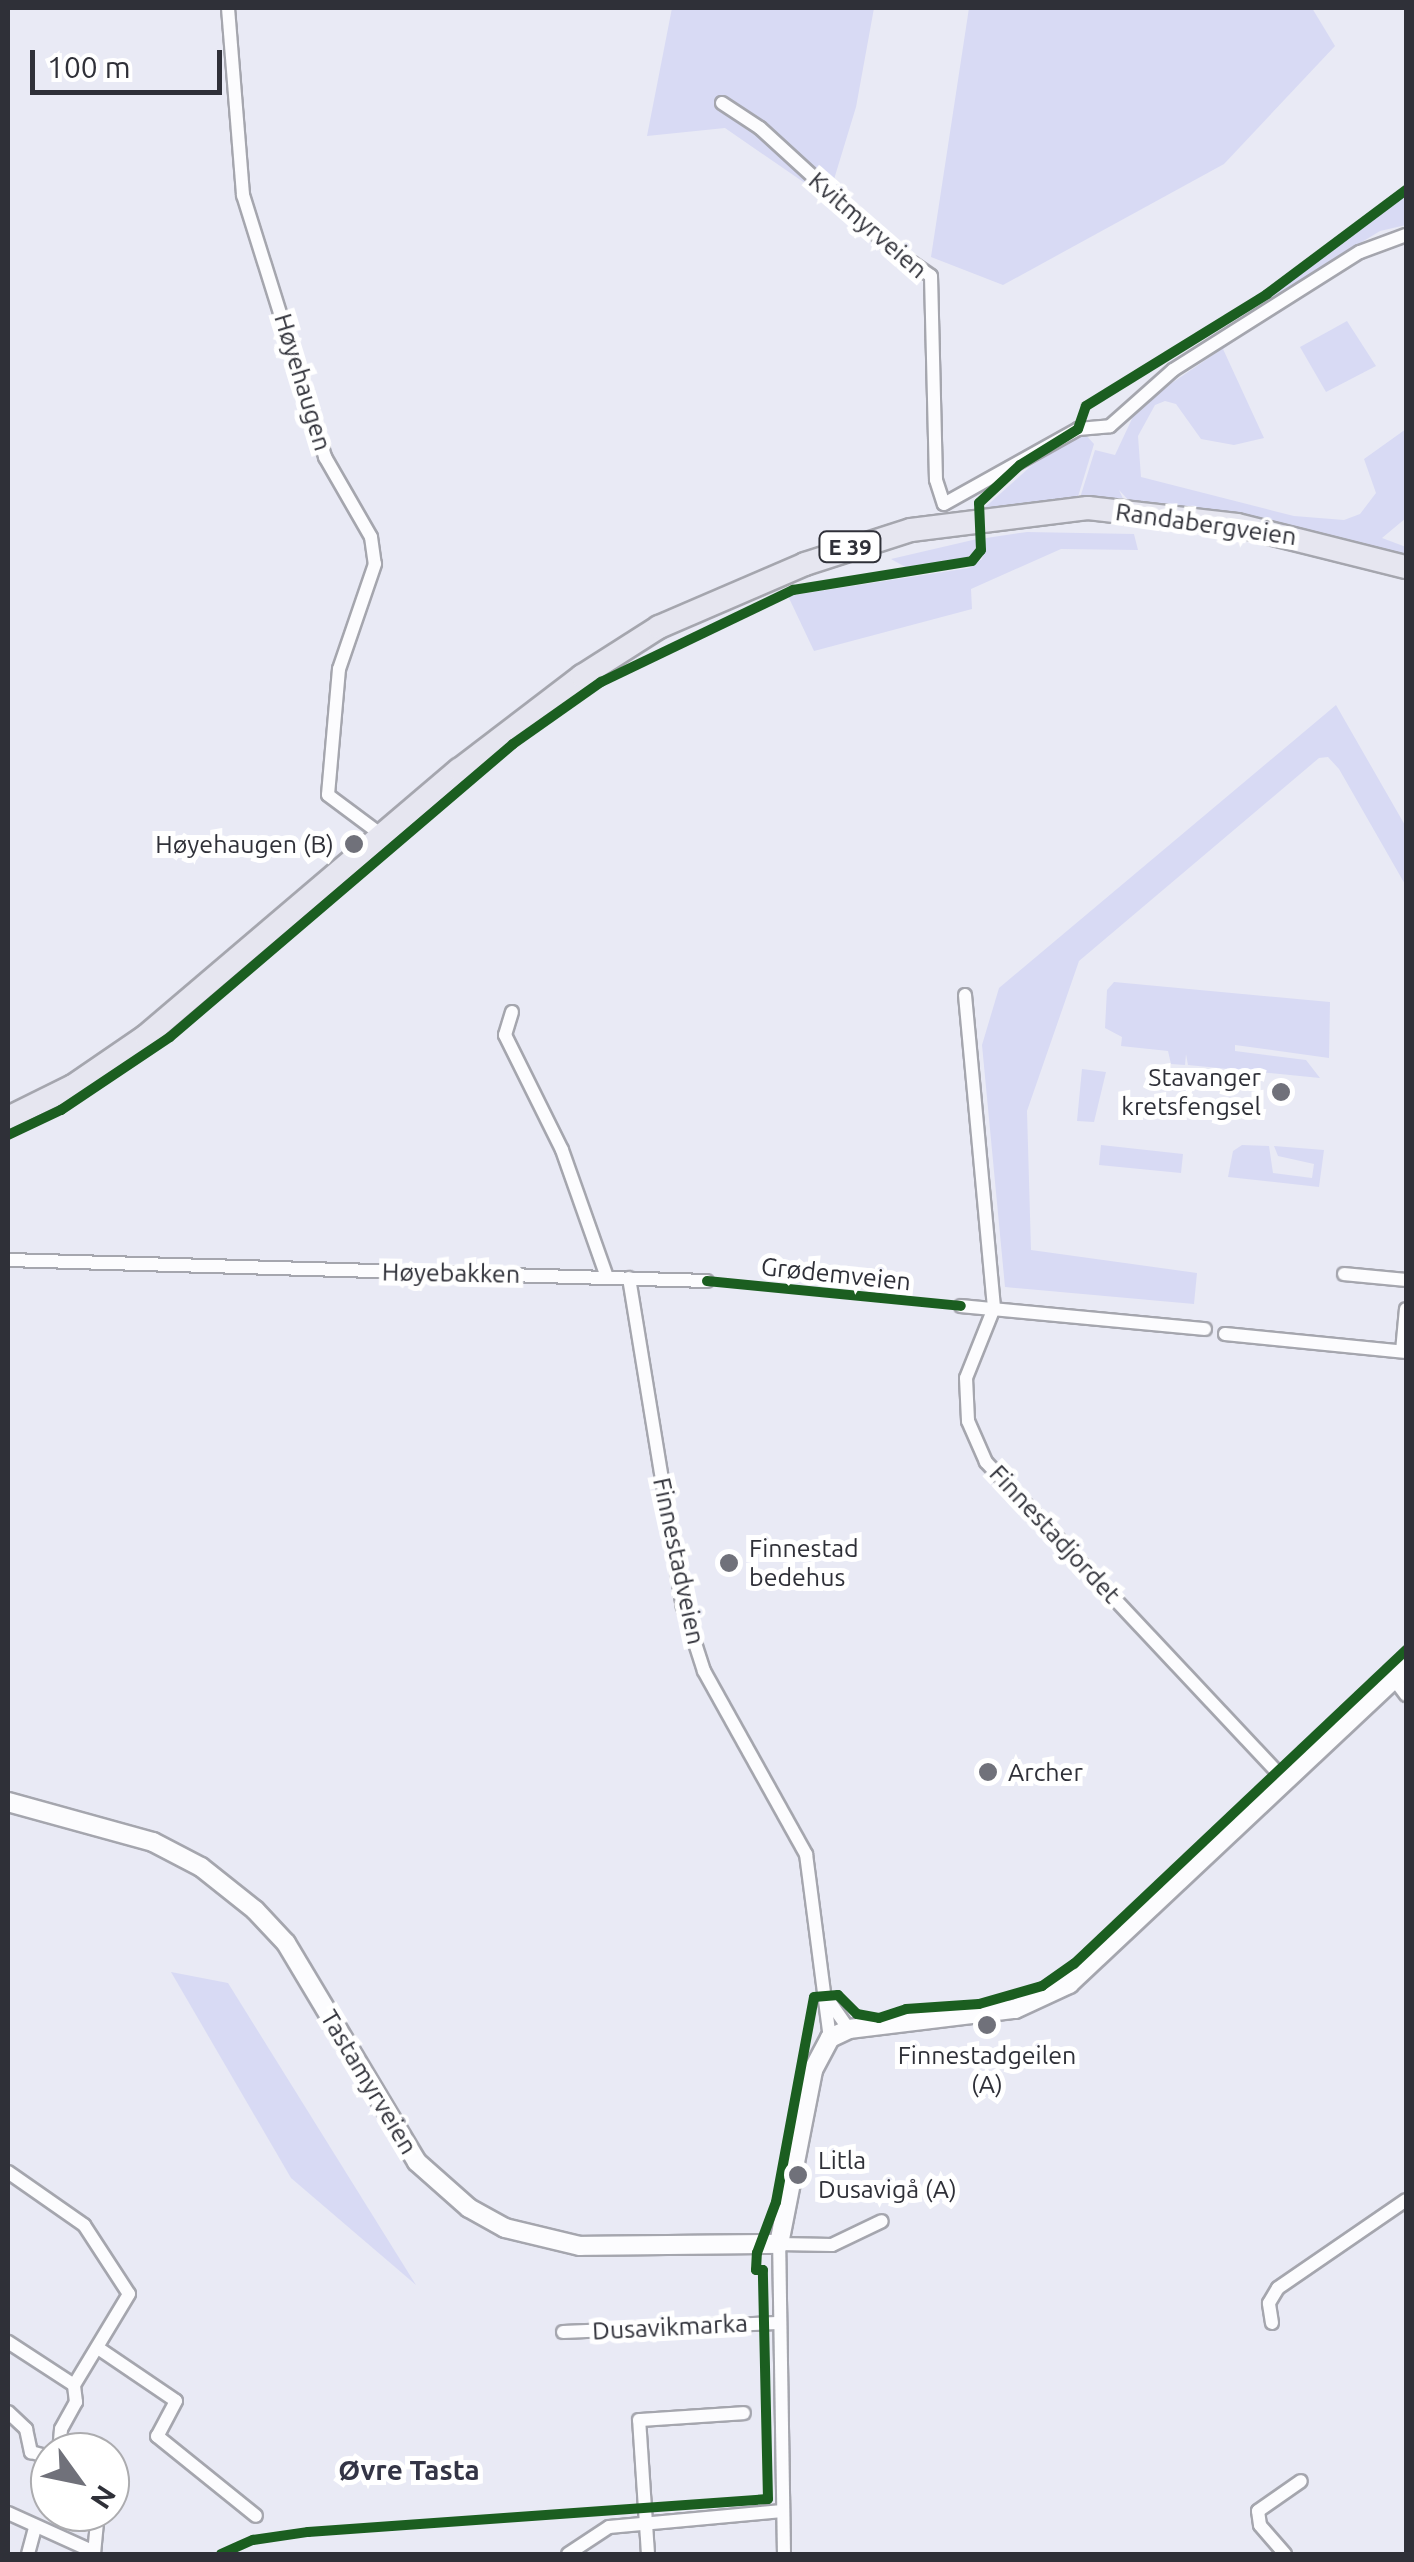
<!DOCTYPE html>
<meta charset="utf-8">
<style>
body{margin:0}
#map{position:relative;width:1414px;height:2562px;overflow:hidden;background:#e9eaf5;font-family:Ubuntu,sans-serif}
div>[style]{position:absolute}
.green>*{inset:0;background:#d8daf4}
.roads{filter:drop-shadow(2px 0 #a5a6ae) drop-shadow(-2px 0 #a5a6ae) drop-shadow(0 2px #a5a6ae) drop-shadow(0 -2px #a5a6ae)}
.street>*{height:12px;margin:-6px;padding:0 6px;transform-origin:6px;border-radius:6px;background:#fcfcfe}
.secondary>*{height:18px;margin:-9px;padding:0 9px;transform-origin:9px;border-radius:9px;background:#fcfcfe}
.highway>*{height:22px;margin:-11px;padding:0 11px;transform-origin:11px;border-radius:11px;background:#e6e6f0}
.cycleway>*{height:10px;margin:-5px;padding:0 5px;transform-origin:5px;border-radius:5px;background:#1b5e20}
.dots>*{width:28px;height:28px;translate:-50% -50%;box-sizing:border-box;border:5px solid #fff;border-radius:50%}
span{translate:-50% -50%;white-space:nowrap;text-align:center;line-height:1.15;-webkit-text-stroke:10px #fff;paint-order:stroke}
.shield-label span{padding:2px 8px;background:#fff;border:2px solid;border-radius:8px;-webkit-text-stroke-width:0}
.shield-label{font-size:22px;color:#2f3038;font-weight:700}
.street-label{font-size:25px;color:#2f3038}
.poi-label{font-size:25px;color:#2f3038}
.right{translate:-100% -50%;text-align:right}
.left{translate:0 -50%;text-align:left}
.neighbourhood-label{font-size:28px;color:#343546;font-weight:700}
.frame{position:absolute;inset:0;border:10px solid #2f3038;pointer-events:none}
.north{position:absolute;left:30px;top:2432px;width:100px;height:100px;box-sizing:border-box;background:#fff;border:2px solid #acacaf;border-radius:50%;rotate:123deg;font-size:28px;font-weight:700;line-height:40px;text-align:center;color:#2f3038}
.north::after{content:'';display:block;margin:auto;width:35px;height:45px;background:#70717a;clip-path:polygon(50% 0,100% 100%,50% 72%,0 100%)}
.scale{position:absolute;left:30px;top:50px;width:192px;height:45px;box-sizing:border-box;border:5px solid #2f3038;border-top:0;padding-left:12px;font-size:30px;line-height:35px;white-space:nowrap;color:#2f3038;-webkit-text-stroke:8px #fff;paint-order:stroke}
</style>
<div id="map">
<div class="green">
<i style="clip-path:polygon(672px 8px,874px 8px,856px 107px,828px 199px,725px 128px,647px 136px)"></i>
<i style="clip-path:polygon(969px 8px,1312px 8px,1335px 46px,1224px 164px,1003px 285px,931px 257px)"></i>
<i style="clip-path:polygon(1406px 193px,1406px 225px,1380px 231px,1172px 358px)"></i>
<i style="clip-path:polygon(1273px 314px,1223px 349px,1264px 438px,1234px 445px,1201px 439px,1176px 404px,1165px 401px,1155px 405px,1138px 436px,1141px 477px,1294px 516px,1344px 520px,1360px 514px,1376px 493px,1364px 459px,1406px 429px,1406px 518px,1382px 538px,1406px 547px,1406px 561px,1132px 504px,1119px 490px,1125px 503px,1079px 501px,1095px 450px,1115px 455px,1138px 406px)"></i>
<i style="clip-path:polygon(1347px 321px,1376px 366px,1326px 392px,1300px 347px)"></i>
<i style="clip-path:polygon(1084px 433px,1094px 444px,1077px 500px,982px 510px,1031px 466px)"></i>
<i style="clip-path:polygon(1027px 532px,1134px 534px,1138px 550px,1061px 549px,971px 589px,972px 609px,814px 651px,788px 596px,969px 568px,982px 559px,986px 538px)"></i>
<i style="clip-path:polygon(977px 539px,975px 552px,960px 562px,907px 568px,891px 559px)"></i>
<i style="clip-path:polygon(1336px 705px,1406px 827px,1406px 886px,1339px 769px,1328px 757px,1319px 758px,1079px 961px,1027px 1111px,1031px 1250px,1197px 1273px,1194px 1304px,1005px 1287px,982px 1045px,999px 988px)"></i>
<i style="clip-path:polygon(1114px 982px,1330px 1002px,1329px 1058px,1235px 1045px,1235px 1051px,1306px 1060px,1320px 1078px,1188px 1065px,1186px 1054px,1185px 1065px,1171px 1064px,1168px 1051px,1121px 1046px,1122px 1037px,1105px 1028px,1107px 990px)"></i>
<i style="clip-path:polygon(1082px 1069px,1106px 1072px,1094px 1122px,1077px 1121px)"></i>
<i style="clip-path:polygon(1101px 1145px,1183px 1154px,1181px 1173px,1099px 1165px)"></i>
<i style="clip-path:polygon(1242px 1145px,1269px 1146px,1273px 1173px,1312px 1178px,1314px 1164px,1278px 1156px,1274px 1146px,1324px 1150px,1319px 1187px,1228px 1177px,1233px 1151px)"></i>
<i style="clip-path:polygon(171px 1972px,228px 1983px,416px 2285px,291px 2178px)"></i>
</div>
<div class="roads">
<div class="street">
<i style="left:228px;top:8px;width:188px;rotate:85.4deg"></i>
<i style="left:243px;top:195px;width:275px;rotate:72.6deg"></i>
<i style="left:325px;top:457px;width:92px;rotate:60.1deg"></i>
<i style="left:371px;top:537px;width:27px;rotate:82deg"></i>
<i style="left:375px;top:564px;width:111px;rotate:108.9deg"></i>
<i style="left:339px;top:669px;width:126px;rotate:95deg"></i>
<i style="left:328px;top:795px;width:69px;rotate:36.7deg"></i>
<i style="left:722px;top:103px;width:45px;rotate:33.3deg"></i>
<i style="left:760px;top:128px;width:179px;rotate:42.5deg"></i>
<i style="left:892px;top:249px;width:47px;rotate:34.7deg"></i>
<i style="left:931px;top:276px;width:204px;rotate:88.6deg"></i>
<i style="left:936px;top:480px;width:25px;rotate:72deg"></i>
<i style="left:944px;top:504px;width:154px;rotate:-29.2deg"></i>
<i style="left:1078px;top:429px;width:32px;rotate:-5deg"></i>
<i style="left:1110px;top:426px;width:84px;rotate:-41.6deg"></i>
<i style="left:1173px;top:370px;width:221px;rotate:-32.3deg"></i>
<i style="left:1360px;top:252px;width:49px;rotate:-20.3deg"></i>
<i style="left:965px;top:995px;width:314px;rotate:84.7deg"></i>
<i style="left:994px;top:1308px;width:75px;rotate:111.8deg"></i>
<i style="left:966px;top:1378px;width:43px;rotate:87.3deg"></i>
<i style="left:968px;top:1421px;width:45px;rotate:66.3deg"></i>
<i style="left:986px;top:1462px;width:438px;rotate:46.8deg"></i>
<i style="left:512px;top:1012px;width:24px;rotate:107deg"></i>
<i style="left:505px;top:1035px;width:128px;rotate:63.6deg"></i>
<i style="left:562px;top:1150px;width:135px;rotate:70.5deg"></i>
<i style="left:8px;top:1260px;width:699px;rotate:1.72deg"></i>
<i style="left:1344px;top:1274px;width:62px;rotate:5.5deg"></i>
<i style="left:629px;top:1278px;width:332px;rotate:80.7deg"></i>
<i style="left:683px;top:1606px;width:68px;rotate:72.1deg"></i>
<i style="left:704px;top:1671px;width:210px;rotate:60.9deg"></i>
<i style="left:806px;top:1854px;width:186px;rotate:82.6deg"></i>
<i style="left:961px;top:1306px;width:245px;rotate:5.4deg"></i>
<i style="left:1225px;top:1334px;width:182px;rotate:5.7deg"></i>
<i style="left:1402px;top:1351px;width:42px;rotate:-84.6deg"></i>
<i style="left:1394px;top:1679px;width:20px;rotate:53deg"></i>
<i style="left:827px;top:1998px;width:38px;rotate:55deg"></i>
<i style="left:8px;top:2172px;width:93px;rotate:34.9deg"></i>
<i style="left:84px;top:2225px;width:82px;rotate:56.9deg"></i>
<i style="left:129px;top:2294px;width:106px;rotate:121.1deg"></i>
<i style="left:74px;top:2385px;width:79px;rotate:-146.9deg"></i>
<i style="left:1272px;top:2323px;width:20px;rotate:-99deg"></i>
<i style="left:1269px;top:2303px;width:17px;rotate:-59deg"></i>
<i style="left:1278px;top:2288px;width:155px;rotate:-34.5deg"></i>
<i style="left:563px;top:2332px;width:214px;rotate:-2.4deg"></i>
<i style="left:98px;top:2348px;width:94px;rotate:34.2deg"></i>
<i style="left:176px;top:2401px;width:40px;rotate:118deg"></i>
<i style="left:157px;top:2436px;width:127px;rotate:38.9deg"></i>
<i style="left:8px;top:2412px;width:25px;rotate:43deg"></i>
<i style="left:26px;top:2429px;width:24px;rotate:78deg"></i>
<i style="left:31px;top:2452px;width:20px;rotate:15deg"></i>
<i style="left:59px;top:2452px;width:23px;rotate:-85deg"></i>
<i style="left:61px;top:2429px;width:31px;rotate:-61deg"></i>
<i style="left:76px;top:2402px;width:17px;rotate:-97deg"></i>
<i style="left:8px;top:2513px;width:94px;rotate:24.4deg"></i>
<i style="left:28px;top:2554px;width:28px;rotate:-75deg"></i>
<i style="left:94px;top:2554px;width:42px;rotate:-84.6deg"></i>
<i style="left:568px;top:2554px;width:49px;rotate:-33.4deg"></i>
<i style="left:609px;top:2527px;width:174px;rotate:-5.3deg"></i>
<i style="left:648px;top:2554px;width:134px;rotate:-93.8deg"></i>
<i style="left:639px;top:2420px;width:105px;rotate:-3.8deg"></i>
<i style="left:784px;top:2554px;width:310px;rotate:-90.9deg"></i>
<i style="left:779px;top:2244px;width:53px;rotate:1.1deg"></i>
<i style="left:832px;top:2245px;width:55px;rotate:-25.6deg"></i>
<i style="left:1285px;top:2554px;width:38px;rotate:-131deg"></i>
<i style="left:1260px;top:2525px;width:14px;rotate:-98deg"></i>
<i style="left:1258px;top:2511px;width:52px;rotate:-34.9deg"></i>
</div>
<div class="secondary">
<i style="left:8px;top:1802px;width:150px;rotate:15.4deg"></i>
<i style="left:153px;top:1842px;width:54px;rotate:27.5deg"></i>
<i style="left:201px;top:1867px;width:69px;rotate:38.5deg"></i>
<i style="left:255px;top:1910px;width:45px;rotate:46.8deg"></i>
<i style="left:286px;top:1943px;width:255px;rotate:59.1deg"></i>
<i style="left:417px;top:2162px;width:69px;rotate:41.5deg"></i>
<i style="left:469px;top:2208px;width:41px;rotate:29.1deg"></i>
<i style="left:505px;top:2228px;width:77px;rotate:13.5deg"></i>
<i style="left:580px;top:2246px;width:199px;rotate:-0.6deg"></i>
<i style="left:779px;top:2244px;width:177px;rotate:-78.9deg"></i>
<i style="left:813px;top:2070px;width:36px;rotate:-62deg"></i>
<i style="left:830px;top:2038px;width:21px;rotate:-25deg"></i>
<i style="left:849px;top:2029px;width:167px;rotate:-6.9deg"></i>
<i style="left:1015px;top:2009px;width:60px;rotate:-24.8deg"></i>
<i style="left:1069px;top:1984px;width:463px;rotate:-43.2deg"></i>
</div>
<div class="highway">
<i style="left:8px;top:1118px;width:72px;rotate:-26.2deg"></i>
<i style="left:73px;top:1086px;width:88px;rotate:-34.4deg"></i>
<i style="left:146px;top:1036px;width:411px;rotate:-40.4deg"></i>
<i style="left:459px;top:770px;width:155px;rotate:-37.4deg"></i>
<i style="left:582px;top:676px;width:91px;rotate:-32.5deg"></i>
<i style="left:659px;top:627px;width:159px;rotate:-23.3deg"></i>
<i style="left:805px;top:564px;width:111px;rotate:-17.8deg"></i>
<i style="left:911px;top:530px;width:178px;rotate:-7.1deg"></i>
<i style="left:1088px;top:508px;width:150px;rotate:6.5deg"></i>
<i style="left:1237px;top:525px;width:174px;rotate:14deg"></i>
</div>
</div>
<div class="cycleway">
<i style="left:8px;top:1135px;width:59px;rotate:-25.3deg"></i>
<i style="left:61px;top:1110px;width:131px;rotate:-33.8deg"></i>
<i style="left:170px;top:1037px;width:451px;rotate:-40.5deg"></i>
<i style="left:513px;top:744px;width:108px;rotate:-35.2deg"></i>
<i style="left:601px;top:682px;width:213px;rotate:-25.6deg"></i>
<i style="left:793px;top:590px;width:181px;rotate:-9.2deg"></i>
<i style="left:972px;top:561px;width:14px;rotate:-51deg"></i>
<i style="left:981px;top:550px;width:47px;rotate:-92.4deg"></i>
<i style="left:979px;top:503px;width:56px;rotate:-42.8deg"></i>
<i style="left:1020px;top:465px;width:68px;rotate:-31.8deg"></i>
<i style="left:1078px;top:429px;width:24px;rotate:-71deg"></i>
<i style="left:1086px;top:406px;width:213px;rotate:-31.7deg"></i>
<i style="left:1267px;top:294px;width:174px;rotate:-36.8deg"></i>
<i style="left:707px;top:1281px;width:255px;rotate:5.6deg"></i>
<i style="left:221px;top:2554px;width:35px;rotate:-24deg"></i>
<i style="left:253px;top:2540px;width:56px;rotate:-8.3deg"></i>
<i style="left:308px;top:2532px;width:461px;rotate:-4.1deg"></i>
<i style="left:768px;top:2499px;width:229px;rotate:-91.3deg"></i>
<i style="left:763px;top:2270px;width:7px;rotate:180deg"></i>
<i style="left:756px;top:2270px;width:17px;rotate:-87deg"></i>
<i style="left:757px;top:2253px;width:54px;rotate:-69.6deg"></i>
<i style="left:776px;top:2202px;width:208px;rotate:-79.5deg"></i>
<i style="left:814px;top:1997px;width:24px;rotate:-5deg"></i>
<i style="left:838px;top:1995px;width:27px;rotate:45deg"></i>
<i style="left:857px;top:2014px;width:22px;rotate:10deg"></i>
<i style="left:879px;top:2018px;width:28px;rotate:-18deg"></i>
<i style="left:906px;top:2009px;width:73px;rotate:-3.9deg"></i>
<i style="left:979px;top:2004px;width:66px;rotate:-15.9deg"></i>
<i style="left:1042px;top:1986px;width:39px;rotate:-35deg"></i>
<i style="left:1074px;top:1964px;width:457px;rotate:-43.4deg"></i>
</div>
<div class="dots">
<i style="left:354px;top:844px;background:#70717a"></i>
<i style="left:1281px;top:1092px;background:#70717a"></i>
<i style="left:729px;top:1563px;background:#70717a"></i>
<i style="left:988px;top:1772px;background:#70717a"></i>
<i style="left:987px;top:2025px;background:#70717a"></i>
<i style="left:798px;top:2175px;background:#70717a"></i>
</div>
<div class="shield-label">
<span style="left:850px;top:547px">E 39</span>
</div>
<div class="street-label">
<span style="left:868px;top:225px;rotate:41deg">Kvitmyrveien</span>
<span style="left:303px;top:382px;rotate:73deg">Høyehaugen</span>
<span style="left:1206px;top:524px;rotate:8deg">Randabergveien</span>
<span style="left:451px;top:1273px;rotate:1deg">Høyebakken</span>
<span style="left:836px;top:1274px;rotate:6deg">Grødemveien</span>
<span style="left:1055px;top:1534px;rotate:47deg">Finnestadjordet</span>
<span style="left:679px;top:1561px;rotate:78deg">Finnestadveien</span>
<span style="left:369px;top:2082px;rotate:59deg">Tastamyrveien</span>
<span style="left:670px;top:2327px;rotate:-3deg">Dusavikmarka</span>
</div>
<div class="poi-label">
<span class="right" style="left:334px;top:844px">Høyehaugen (B)</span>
<span class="right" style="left:1261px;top:1092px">Stavanger<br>kretsfengsel</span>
<span class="left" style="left:749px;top:1563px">Finnestad<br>bedehus</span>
<span class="left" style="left:1008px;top:1772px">Archer</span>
<span style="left:987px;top:2070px">Finnestadgeilen<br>(A)</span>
<span class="left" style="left:818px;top:2175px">Litla<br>Dusavigå (A)</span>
</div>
<div class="neighbourhood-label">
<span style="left:409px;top:2470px">Øvre Tasta</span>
</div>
<div class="frame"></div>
<div class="north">N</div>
<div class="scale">100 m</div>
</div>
